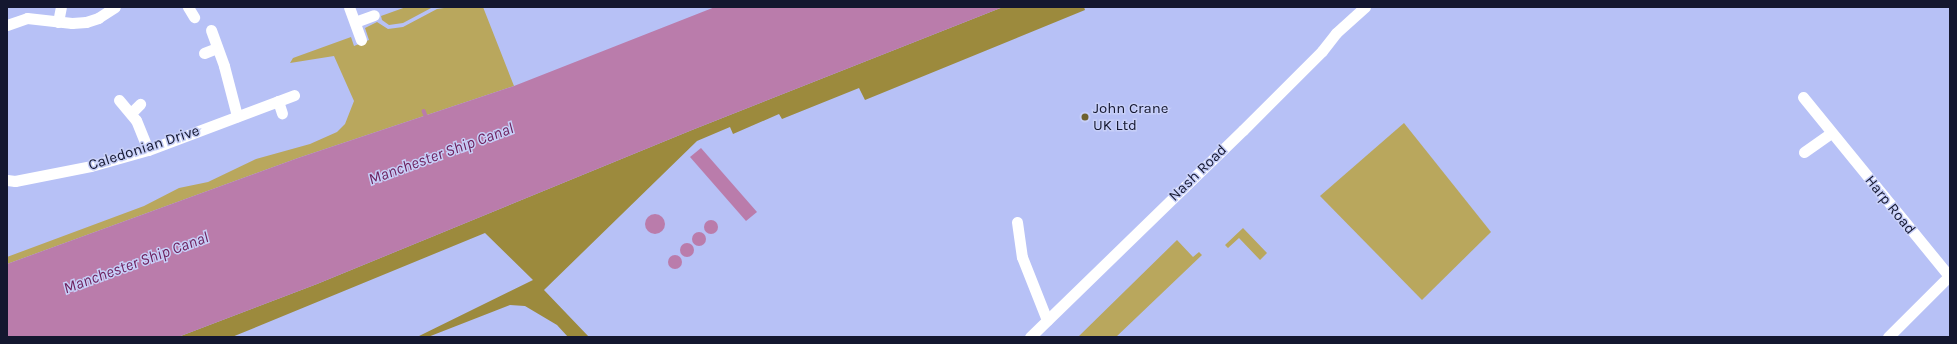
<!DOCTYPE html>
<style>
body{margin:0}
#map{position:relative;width:1957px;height:344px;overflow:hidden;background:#b7c1f6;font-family:Karla,sans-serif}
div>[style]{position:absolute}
.green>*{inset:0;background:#b9a75d}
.forest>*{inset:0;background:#9c8a3d}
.water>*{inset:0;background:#ba7cab}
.round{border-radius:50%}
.stream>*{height:3.5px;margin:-1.75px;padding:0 1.75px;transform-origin:1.75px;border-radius:1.75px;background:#ba7cab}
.minor>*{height:11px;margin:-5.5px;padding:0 5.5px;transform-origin:5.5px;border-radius:5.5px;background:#fff}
.dots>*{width:11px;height:11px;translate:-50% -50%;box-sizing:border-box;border:2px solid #c7cff8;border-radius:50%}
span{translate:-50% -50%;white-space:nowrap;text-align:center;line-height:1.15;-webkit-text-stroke:3px #c7cff8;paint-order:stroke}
.poi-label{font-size:15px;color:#14172f}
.left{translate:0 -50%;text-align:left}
.street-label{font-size:15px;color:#14172f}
.water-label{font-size:16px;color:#6e225f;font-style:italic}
.frame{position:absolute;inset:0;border:8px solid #14172f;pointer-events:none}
</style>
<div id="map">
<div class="green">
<i style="clip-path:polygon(406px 7px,433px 7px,403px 23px,389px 25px,382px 20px,381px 16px)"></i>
<i style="clip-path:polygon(451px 7px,483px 7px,514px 86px,298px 158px,7px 264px,7px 257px,144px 206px,179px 188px,208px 182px,256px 159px,310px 144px,337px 132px,345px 124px,354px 101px,334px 56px,290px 63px,293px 58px,351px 37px,354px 46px,369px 40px,365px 28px,377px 22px,388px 29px,403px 27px,437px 9px)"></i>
<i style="clip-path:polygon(1404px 123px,1491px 232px,1422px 300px,1320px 196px)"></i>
<i style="clip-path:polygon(1243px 228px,1267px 253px,1260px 260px,1239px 238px,1228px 248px,1225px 245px)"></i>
<i style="clip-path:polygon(1177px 240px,1193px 257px,1199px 252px,1202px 255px,1116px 337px,1078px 337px)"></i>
</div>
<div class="forest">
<i style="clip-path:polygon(1003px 7px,1084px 7px,1085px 10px,865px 100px,859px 88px,782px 119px,779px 114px,733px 134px,730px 127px,697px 141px,544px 290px,589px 337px,568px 337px,557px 325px,525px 306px,510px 305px,428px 337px,417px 337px,533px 280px,485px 233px,232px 337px,178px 337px,317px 284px,692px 130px)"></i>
</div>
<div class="water">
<i style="clip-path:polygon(715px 7px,1003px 7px,692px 130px,317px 284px,178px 337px,7px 337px,7px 264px,298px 158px,514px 86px)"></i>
<i style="clip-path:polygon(701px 148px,757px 212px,746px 221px,690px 157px)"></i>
<i class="round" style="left:645px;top:214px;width:20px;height:20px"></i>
<i class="round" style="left:704px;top:220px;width:14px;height:14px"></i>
<i class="round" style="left:692px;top:232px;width:14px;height:14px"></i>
<i class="round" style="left:680px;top:243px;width:14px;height:14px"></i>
<i class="round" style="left:668px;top:255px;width:14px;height:14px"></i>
</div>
<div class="stream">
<i style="left:424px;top:111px;width:5px;rotate:68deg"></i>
</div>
<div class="minor">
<i style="left:188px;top:7px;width:12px;rotate:59deg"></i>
<i style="left:349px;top:7px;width:35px;rotate:70deg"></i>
<i style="left:58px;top:22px;width:15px;rotate:-79deg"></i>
<i style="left:355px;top:22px;width:20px;rotate:-20deg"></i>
<i style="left:7px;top:25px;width:21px;rotate:-19deg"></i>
<i style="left:27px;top:18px;width:45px;rotate:6.3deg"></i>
<i style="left:72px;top:23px;width:14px;rotate:-4deg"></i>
<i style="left:86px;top:22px;width:13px;rotate:-18deg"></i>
<i style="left:98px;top:18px;width:20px;rotate:-33deg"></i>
<i style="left:211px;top:30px;width:38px;rotate:70deg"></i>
<i style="left:224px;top:66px;width:52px;rotate:75.4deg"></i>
<i style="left:204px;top:53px;width:14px;rotate:-21deg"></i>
<i style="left:1803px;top:97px;width:231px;rotate:50.8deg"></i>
<i style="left:119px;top:100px;width:26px;rotate:50deg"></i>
<i style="left:136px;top:120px;width:32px;rotate:68deg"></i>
<i style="left:278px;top:101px;width:13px;rotate:72deg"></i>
<i style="left:131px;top:113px;width:13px;rotate:-45deg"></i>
<i style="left:1804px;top:152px;width:33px;rotate:-35deg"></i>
<i style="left:7px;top:180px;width:8px;rotate:7deg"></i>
<i style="left:15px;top:181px;width:77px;rotate:-11.2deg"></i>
<i style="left:91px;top:166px;width:59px;rotate:-15.7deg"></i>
<i style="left:148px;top:150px;width:156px;rotate:-20.6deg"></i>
<i style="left:1017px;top:222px;width:35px;rotate:82deg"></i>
<i style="left:1022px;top:257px;width:68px;rotate:68.4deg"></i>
<i style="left:1030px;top:337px;width:297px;rotate:-44.2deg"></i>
<i style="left:1243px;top:130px;width:112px;rotate:-45deg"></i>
<i style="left:1322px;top:51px;width:23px;rotate:-52deg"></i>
<i style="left:1336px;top:33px;width:39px;rotate:-42deg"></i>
<i style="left:1888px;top:337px;width:88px;rotate:-45deg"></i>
</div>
<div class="dots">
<i style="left:1085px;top:117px;background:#6e612e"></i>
</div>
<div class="poi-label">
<span class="left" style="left:1093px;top:117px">John Crane<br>UK Ltd</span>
</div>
<div class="street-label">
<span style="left:144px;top:148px;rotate:-18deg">Caledonian Drive</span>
<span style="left:1198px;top:173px;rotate:-44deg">Nash Road</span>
<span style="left:1890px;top:205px;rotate:51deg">Harp Road</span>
</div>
<div class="water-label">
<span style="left:441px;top:154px;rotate:-20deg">Manchester Ship Canal</span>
<span style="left:136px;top:263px;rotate:-20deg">Manchester Ship Canal</span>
</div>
<div class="frame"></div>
</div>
